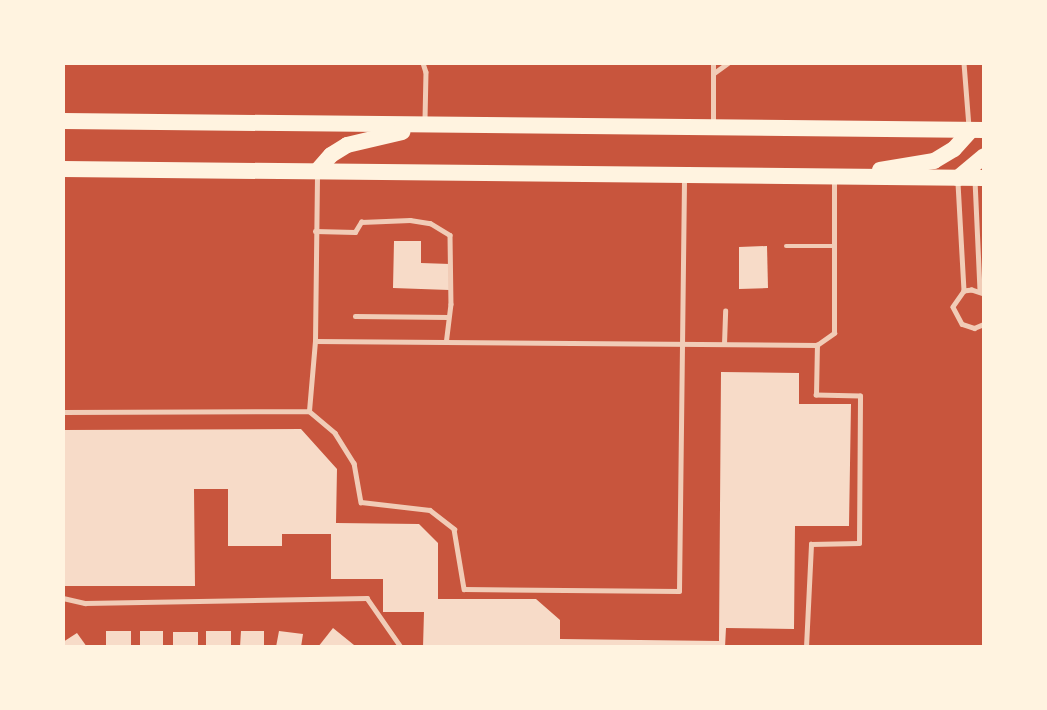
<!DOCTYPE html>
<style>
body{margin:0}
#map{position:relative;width:1047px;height:710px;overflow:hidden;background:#c8553d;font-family:Lato,sans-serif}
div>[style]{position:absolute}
.building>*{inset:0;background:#f7dbc8}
.service>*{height:4.5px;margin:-2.25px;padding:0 2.25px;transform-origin:2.25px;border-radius:2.25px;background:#f1ccb7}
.trunk>*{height:16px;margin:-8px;padding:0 8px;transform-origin:8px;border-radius:8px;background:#fff3e0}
span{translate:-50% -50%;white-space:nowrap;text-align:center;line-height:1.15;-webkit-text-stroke:5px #fff3e0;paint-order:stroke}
.frame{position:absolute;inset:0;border:65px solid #fff3e0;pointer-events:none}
</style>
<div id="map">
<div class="building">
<i style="clip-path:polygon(394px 241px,421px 241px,421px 263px,450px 264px,449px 290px,393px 288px)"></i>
<i style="clip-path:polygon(767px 246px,768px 288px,739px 289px,739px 247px)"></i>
<i style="clip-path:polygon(721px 372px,799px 373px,799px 404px,851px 404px,849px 526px,795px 526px,794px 629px,726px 628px,725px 647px,423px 647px,424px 612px,383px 612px,383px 579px,331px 579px,331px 534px,282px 534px,282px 546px,228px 546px,228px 489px,194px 489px,195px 586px,63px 586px,63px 430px,301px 429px,337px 469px,336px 523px,419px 524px,438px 543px,438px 599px,536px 599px,560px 620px,560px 639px,719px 641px)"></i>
<i style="clip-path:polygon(333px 628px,354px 645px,353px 647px,318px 647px)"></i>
<i style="clip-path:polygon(106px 631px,131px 631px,131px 647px,106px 647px)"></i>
<i style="clip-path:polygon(140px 631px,163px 631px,163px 647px,140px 647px)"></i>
<i style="clip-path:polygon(206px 631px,231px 631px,231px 647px,206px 647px)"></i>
<i style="clip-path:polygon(241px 631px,264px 631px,264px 647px,240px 647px)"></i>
<i style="clip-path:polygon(279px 631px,303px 634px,301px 647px,276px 647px)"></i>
<i style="clip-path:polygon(173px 632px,198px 632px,198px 647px,173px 647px)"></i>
<i style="clip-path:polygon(77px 633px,87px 647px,63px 647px,63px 642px)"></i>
</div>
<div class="service">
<i style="left:423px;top:63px;width:9px;rotate:72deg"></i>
<i style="left:426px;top:72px;width:49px;rotate:91.2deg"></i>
<i style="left:964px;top:63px;width:63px;rotate:85.5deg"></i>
<i style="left:714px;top:73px;width:17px;rotate:-36deg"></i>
<i style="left:713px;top:125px;width:62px;rotate:-90deg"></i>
<i style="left:975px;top:180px;width:111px;rotate:87.4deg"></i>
<i style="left:958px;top:183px;width:108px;rotate:86.8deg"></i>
<i style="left:315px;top:231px;width:40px;rotate:1.4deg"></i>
<i style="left:355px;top:232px;width:12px;rotate:-59deg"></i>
<i style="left:361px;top:222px;width:49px;rotate:-2.3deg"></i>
<i style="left:410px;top:220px;width:20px;rotate:9deg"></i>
<i style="left:430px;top:223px;width:23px;rotate:31deg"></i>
<i style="left:450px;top:235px;width:69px;rotate:89.2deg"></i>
<i style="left:451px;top:304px;width:38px;rotate:97deg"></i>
<i style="left:786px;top:246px;width:48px"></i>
<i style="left:984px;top:294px;width:13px;rotate:-162deg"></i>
<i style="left:972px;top:290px;width:8px;rotate:173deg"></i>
<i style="left:964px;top:291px;width:19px;rotate:125deg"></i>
<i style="left:953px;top:307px;width:19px;rotate:62deg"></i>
<i style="left:962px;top:324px;width:13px;rotate:18deg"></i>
<i style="left:974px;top:328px;width:11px;rotate:-22deg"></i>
<i style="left:355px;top:316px;width:93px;rotate:0.6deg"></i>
<i style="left:315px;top:341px;width:502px;rotate:0.46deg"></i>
<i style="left:817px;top:345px;width:21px;rotate:-35deg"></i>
<i style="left:834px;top:333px;width:152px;rotate:-90deg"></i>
<i style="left:724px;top:344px;width:33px;rotate:-88deg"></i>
<i style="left:309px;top:411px;width:70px;rotate:-85.1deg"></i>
<i style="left:315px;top:341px;width:166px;rotate:-89.3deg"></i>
<i style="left:63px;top:412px;width:246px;rotate:-0.2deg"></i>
<i style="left:309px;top:411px;width:34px;rotate:40deg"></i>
<i style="left:335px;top:433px;width:36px;rotate:58deg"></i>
<i style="left:354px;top:463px;width:40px;rotate:80deg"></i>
<i style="left:361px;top:502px;width:69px;rotate:6.6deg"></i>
<i style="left:430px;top:510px;width:31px;rotate:38deg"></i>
<i style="left:454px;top:529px;width:61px;rotate:80.5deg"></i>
<i style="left:464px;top:589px;width:215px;rotate:0.5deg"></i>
<i style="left:679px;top:591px;width:414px;rotate:-89.3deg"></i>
<i style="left:63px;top:598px;width:23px;rotate:13deg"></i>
<i style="left:85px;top:603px;width:282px;rotate:-1deg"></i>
<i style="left:367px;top:598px;width:60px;rotate:55.2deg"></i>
<i style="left:806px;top:647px;width:103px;rotate:-87.2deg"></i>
<i style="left:811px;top:544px;width:48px;rotate:-1.2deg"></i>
<i style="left:859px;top:543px;width:147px;rotate:-89.6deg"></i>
<i style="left:860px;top:396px;width:44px;rotate:-178.7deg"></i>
<i style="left:816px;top:395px;width:50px;rotate:-88.9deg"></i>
</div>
<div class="trunk">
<i style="left:63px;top:121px;width:921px;rotate:0.56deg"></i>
<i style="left:63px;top:169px;width:921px;rotate:0.56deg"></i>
<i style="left:880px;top:170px;width:55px;rotate:-9.5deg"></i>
<i style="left:934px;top:161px;width:23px;rotate:-31deg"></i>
<i style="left:954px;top:149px;width:24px;rotate:-48deg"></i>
<i style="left:317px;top:171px;width:21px;rotate:-49deg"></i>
<i style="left:331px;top:155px;width:19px;rotate:-32deg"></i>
<i style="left:347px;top:145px;width:57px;rotate:-13.3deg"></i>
<i style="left:958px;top:178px;width:34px;rotate:-40deg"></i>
</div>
<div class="frame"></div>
</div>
